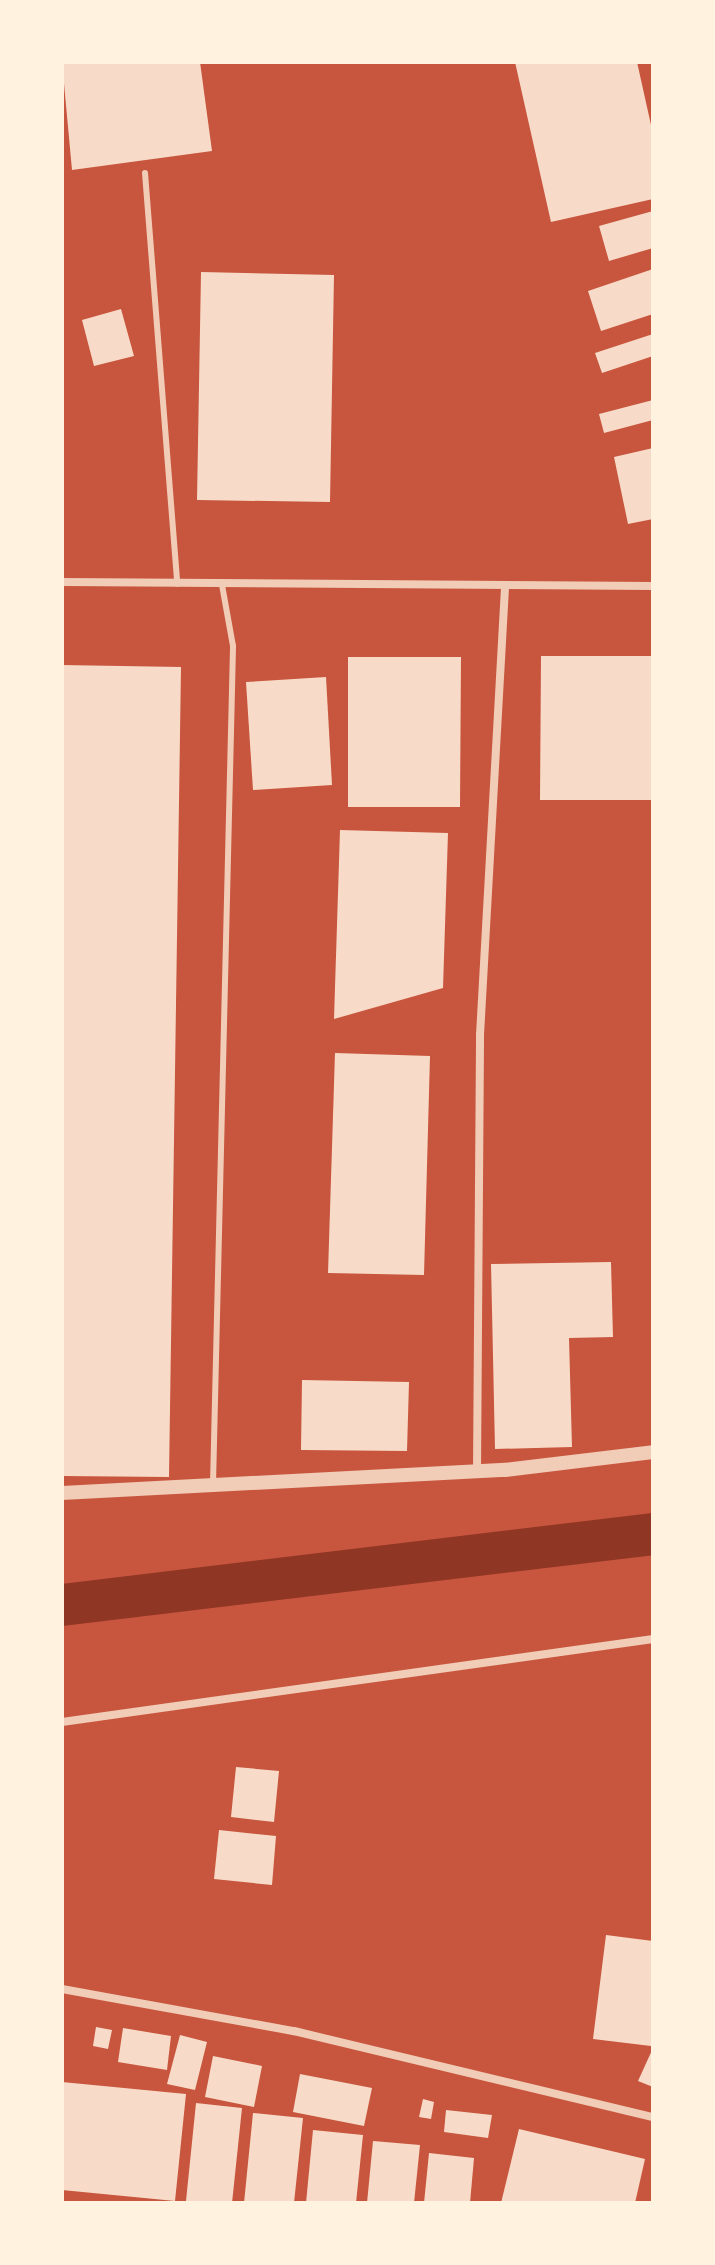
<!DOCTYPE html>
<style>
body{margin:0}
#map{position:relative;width:715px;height:2265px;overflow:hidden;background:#c8553d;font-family:Karla,sans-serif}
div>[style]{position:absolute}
.canal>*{height:42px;margin:-21px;padding:0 21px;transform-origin:21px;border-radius:21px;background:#8f3625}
.building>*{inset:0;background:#f7dbc8}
.service>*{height:6px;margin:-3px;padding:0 3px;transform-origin:3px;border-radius:3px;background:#f1ccb7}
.minor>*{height:8px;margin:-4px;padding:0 4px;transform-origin:4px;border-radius:4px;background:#f1ccb7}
.tertiary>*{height:14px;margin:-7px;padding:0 7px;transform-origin:7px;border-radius:7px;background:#f1ccb7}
span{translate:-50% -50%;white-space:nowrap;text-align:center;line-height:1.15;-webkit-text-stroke:8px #fff3e0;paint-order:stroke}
.frame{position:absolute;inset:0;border:64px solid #fff3e0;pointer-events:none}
</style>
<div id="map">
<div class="canal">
<i style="left:62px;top:1605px;width:595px;rotate:-6.85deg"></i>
</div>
<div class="building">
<i style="clip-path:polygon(62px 62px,200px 62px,212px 151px,72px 170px)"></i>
<i style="clip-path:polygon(515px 62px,637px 62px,653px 134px,653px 199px,551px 222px)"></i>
<i style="clip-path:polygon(653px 211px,653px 248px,609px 261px,599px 226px)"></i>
<i style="clip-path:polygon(653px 269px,653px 314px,601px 331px,588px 291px)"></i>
<i style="clip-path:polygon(201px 272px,334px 275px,330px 502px,197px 500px)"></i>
<i style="clip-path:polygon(121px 309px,134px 356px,94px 366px,82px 320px)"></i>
<i style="clip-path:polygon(653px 334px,653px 356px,602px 373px,595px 353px)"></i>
<i style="clip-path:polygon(653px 400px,653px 420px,604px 433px,599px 414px)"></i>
<i style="clip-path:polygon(653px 448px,653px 519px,628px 524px,614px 457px)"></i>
<i style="clip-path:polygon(541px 656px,652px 656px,651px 800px,540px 800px)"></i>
<i style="clip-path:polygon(348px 657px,461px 657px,460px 807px,348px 807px)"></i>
<i style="clip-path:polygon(62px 665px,181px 667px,169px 1477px,62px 1476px)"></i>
<i style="clip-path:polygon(326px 677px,332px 785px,253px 790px,246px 682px)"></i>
<i style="clip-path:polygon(340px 830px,448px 833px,443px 988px,334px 1019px)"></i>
<i style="clip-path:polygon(335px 1053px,430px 1056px,424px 1275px,328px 1273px)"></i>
<i style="clip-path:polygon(611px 1262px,613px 1337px,569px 1338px,572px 1447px,495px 1449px,491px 1264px)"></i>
<i style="clip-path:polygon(302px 1380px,409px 1382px,407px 1451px,301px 1450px)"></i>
<i style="clip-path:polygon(236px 1767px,279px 1771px,274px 1822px,231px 1817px)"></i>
<i style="clip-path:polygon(219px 1830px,276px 1836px,272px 1885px,214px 1879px)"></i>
<i style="clip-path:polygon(606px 1935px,653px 1941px,651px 2046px,593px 2039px)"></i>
<i style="clip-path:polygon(96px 2027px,112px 2030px,108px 2049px,93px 2046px)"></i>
<i style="clip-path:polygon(123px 2028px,171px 2036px,167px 2070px,118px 2062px)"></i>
<i style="clip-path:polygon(180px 2035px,207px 2042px,195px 2090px,167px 2084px)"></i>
<i style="clip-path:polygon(653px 2048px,653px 2087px,638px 2081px)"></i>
<i style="clip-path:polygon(213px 2056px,262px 2066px,254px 2107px,205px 2097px)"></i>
<i style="clip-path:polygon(300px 2074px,372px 2088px,364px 2126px,293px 2112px)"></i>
<i style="clip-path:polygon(62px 2082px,186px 2094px,175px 2201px,62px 2190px)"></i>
<i style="clip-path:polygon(423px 2099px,434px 2102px,431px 2119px,419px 2117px)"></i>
<i style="clip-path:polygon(196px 2103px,242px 2108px,232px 2203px,186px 2201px)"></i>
<i style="clip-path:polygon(446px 2110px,492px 2115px,488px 2138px,444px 2132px)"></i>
<i style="clip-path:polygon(253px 2113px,303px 2118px,294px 2203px,244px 2203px)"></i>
<i style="clip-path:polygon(519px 2129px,645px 2159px,635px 2203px,501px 2203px)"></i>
<i style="clip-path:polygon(313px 2130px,363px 2135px,356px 2203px,306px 2203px)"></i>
<i style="clip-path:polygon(373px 2141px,420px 2145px,414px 2203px,367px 2203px)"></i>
<i style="clip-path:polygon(429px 2153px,474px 2158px,470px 2203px,424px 2203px)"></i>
</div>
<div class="service">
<i style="left:145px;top:173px;width:412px;rotate:85.5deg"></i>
<i style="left:213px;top:1484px;width:838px;rotate:-88.63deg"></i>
<i style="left:233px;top:646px;width:62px;rotate:-100.2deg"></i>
</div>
<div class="minor">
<i style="left:62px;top:582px;width:591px;rotate:0.39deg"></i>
<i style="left:477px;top:1471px;width:436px;rotate:-89.6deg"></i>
<i style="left:480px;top:1035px;width:447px;rotate:-86.8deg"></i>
<i style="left:62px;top:1722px;width:597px;rotate:-7.99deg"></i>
<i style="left:62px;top:1989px;width:236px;rotate:10.3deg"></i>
<i style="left:294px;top:2031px;width:369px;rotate:13.5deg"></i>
</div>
<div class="tertiary">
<i style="left:62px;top:1493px;width:444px;rotate:-3deg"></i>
<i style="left:505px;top:1470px;width:149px;rotate:-6.9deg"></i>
</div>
<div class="frame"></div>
</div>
